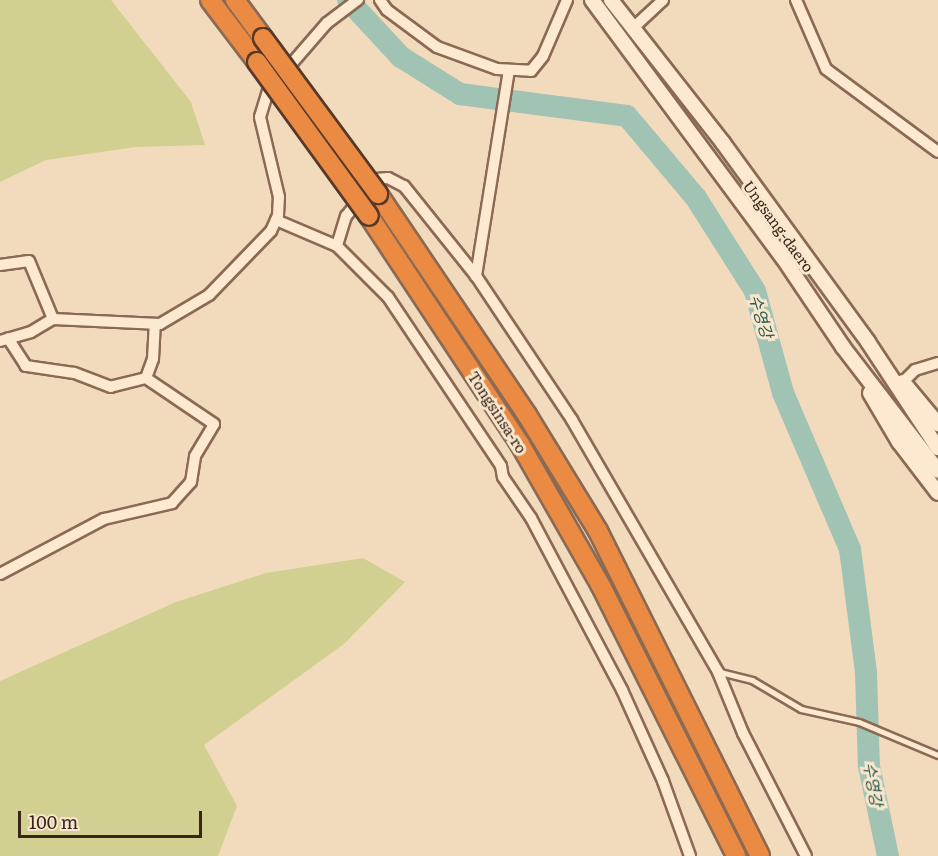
<!DOCTYPE html>
<meta charset="utf-8">
<style>
body{margin:0}
#map{position:relative;width:938px;height:856px;overflow:hidden;background:#f2dbbd;font-family:Literata,"Noto Sans KR",serif}
div>[style]{position:absolute}
.green>*{inset:0;background:#d1d090}
.river>*{height:22px;margin:-11px;padding:0 11px;transform-origin:11px;border-radius:11px;background:#a1c3b4}
.roads{filter:drop-shadow(2px 0 #8b6a54) drop-shadow(-2px 0 #8b6a54) drop-shadow(0 2px #8b6a54) drop-shadow(0 -2px #8b6a54)}
.lane>*{height:5px;margin:-2.5px;padding:0 2.5px;transform-origin:2.5px;border-radius:2.5px;background:#fce9d0}
.street>*{height:10px;margin:-5px;padding:0 5px;transform-origin:5px;border-radius:5px;background:#fce9d0}
.secondary>*{height:14px;margin:-7px;padding:0 7px;transform-origin:7px;border-radius:7px;background:#fce9d0}
.highway>*{height:18px;margin:-9px;padding:0 9px;transform-origin:9px;border-radius:9px;background:#eb8b43}
.bridges{filter:drop-shadow(2px 0 #583929) drop-shadow(-2px 0 #583929) drop-shadow(0 2px #583929) drop-shadow(0 -2px #583929)}
.highway-bridge>*{height:18px;margin:-9px;padding:0 9px;transform-origin:9px;border-radius:9px;background:#eb8b43}
span{translate:-50% -50%;white-space:nowrap;text-align:center;line-height:1.15;-webkit-text-stroke:6px #f9e6cd;paint-order:stroke}
.street-label{font-size:15px;color:#39251a}
.water-label{font-size:16px;color:#285b51;font-style:italic}
.scale{position:absolute;left:18px;top:811px;width:184px;height:27px;box-sizing:border-box;border:3px solid #39251a;border-top:0;padding-left:8px;font-size:18px;line-height:21px;white-space:nowrap;color:#39251a;-webkit-text-stroke:4px #f9e6cd;paint-order:stroke}
</style>
<div id="map">
<div class="green">
<i style="clip-path:polygon(0 0,111px 0,191px 102px,205px 145px,136px 147px,46px 160px,0 182px)"></i>
<i style="clip-path:polygon(363px 558px,405px 582px,344px 644px,204px 745px,237px 806px,218px 856px,0 856px,0 681px,176px 602px,266px 573px)"></i>
</div>
<div class="river">
<i style="left:348px;top:0;width:78px;rotate:47.1deg"></i>
<i style="left:401px;top:57px;width:70px;rotate:32.1deg"></i>
<i style="left:460px;top:94px;width:168px;rotate:7.5deg"></i>
<i style="left:627px;top:116px;width:107px;rotate:49.9deg"></i>
<i style="left:696px;top:198px;width:110px;rotate:57.6deg"></i>
<i style="left:755px;top:291px;width:106px;rotate:74.6deg"></i>
<i style="left:783px;top:393px;width:170px;rotate:66.8deg"></i>
<i style="left:850px;top:549px;width:125px;rotate:82.6deg"></i>
<i style="left:866px;top:673px;width:93px;rotate:88.2deg"></i>
<i style="left:869px;top:766px;width:92px;rotate:78.1deg"></i>
</div>
<div class="roads">
<div class="lane">
<i style="left:720px;top:672px;width:33px;rotate:14deg"></i>
<i style="left:752px;top:680px;width:57px;rotate:30.6deg"></i>
<i style="left:801px;top:709px;width:59px;rotate:12.6deg"></i>
<i style="left:859px;top:722px;width:86px;rotate:22.7deg"></i>
</div>
<div class="street">
<i style="left:380px;top:0;width:12px;rotate:55deg"></i>
<i style="left:387px;top:10px;width:62px;rotate:36.5deg"></i>
<i style="left:437px;top:47px;width:64px;rotate:20.1deg"></i>
<i style="left:497px;top:69px;width:34px;rotate:3deg"></i>
<i style="left:531px;top:71px;width:19px;rotate:-51deg"></i>
<i style="left:543px;top:56px;width:61px;rotate:-66.8deg"></i>
<i style="left:796px;top:0;width:75px;rotate:66.5deg"></i>
<i style="left:826px;top:69px;width:139px;rotate:36.5deg"></i>
<i style="left:633px;top:28px;width:41px;rotate:-43deg"></i>
<i style="left:509px;top:70px;width:209px;rotate:99.1deg"></i>
<i style="left:476px;top:276px;width:173px;rotate:56.3deg"></i>
<i style="left:572px;top:420px;width:291px;rotate:59.9deg"></i>
<i style="left:718px;top:672px;width:66px;rotate:67.7deg"></i>
<i style="left:743px;top:733px;width:138px;rotate:62.9deg"></i>
<i style="left:370px;top:187px;width:10px;rotate:-53deg"></i>
<i style="left:376px;top:179px;width:12px;rotate:-5deg"></i>
<i style="left:388px;top:178px;width:18px;rotate:27deg"></i>
<i style="left:404px;top:186px;width:115px;rotate:51.3deg"></i>
<i style="left:360px;top:199px;width:22px;rotate:129deg"></i>
<i style="left:346px;top:216px;width:31px;rotate:107deg"></i>
<i style="left:337px;top:246px;width:72px;rotate:45deg"></i>
<i style="left:388px;top:297px;width:203px;rotate:56.2deg"></i>
<i style="left:501px;top:466px;width:11px;rotate:80deg"></i>
<i style="left:503px;top:477px;width:50px;rotate:55.7deg"></i>
<i style="left:531px;top:518px;width:195px;rotate:62.1deg"></i>
<i style="left:622px;top:690px;width:100px;rotate:65.7deg"></i>
<i style="left:663px;top:781px;width:80px;rotate:70.2deg"></i>
<i style="left:276px;top:220px;width:66px;rotate:23.1deg"></i>
<i style="left:0;top:265px;width:29px;rotate:-8deg"></i>
<i style="left:29px;top:261px;width:63px;rotate:67.5deg"></i>
<i style="left:0;top:341px;width:32px;rotate:-16deg"></i>
<i style="left:31px;top:332px;width:26px;rotate:-31deg"></i>
<i style="left:53px;top:319px;width:107px;rotate:2.7deg"></i>
<i style="left:160px;top:324px;width:57px;rotate:-30.6deg"></i>
<i style="left:209px;top:295px;width:89px;rotate:-45.9deg"></i>
<i style="left:271px;top:231px;width:17px;rotate:-66deg"></i>
<i style="left:278px;top:215px;width:18px;rotate:-87deg"></i>
<i style="left:279px;top:197px;width:82px;rotate:-103.4deg"></i>
<i style="left:260px;top:117px;width:27px;rotate:-73deg"></i>
<i style="left:268px;top:91px;width:90px;rotate:-49.1deg"></i>
<i style="left:327px;top:23px;width:39px;rotate:-37deg"></i>
<i style="left:146px;top:378px;width:20px;rotate:-70deg"></i>
<i style="left:153px;top:359px;width:35px;rotate:-87deg"></i>
<i style="left:903px;top:382px;width:17px;rotate:-45deg"></i>
<i style="left:915px;top:370px;width:24px;rotate:-17deg"></i>
<i style="left:0;top:574px;width:118px;rotate:-27.9deg"></i>
<i style="left:104px;top:519px;width:70px;rotate:-13.2deg"></i>
<i style="left:172px;top:503px;width:28px;rotate:-48deg"></i>
<i style="left:191px;top:482px;width:26px;rotate:-81deg"></i>
<i style="left:195px;top:456px;width:37px;rotate:-59deg"></i>
<i style="left:214px;top:424px;width:82px;rotate:-145.9deg"></i>
<i style="left:146px;top:378px;width:36px;rotate:166deg"></i>
<i style="left:111px;top:387px;width:40px;rotate:-159deg"></i>
<i style="left:74px;top:373px;width:49px;rotate:-171.7deg"></i>
<i style="left:26px;top:366px;width:33px;rotate:-123deg"></i>
</div>
<div class="secondary">
<i style="left:592px;top:0;width:321px;rotate:53.5deg"></i>
<i style="left:783px;top:258px;width:107px;rotate:56deg"></i>
<i style="left:843px;top:347px;width:156px;rotate:52.5deg"></i>
<i style="left:611px;top:0;width:182px;rotate:51.9deg"></i>
<i style="left:723px;top:143px;width:246px;rotate:53.9deg"></i>
<i style="left:868px;top:342px;width:127px;rotate:56.6deg"></i>
<i style="left:903px;top:382px;width:55px;rotate:50.2deg"></i>
<i style="left:870px;top:393px;width:57px;rotate:59.4deg"></i>
<i style="left:899px;top:442px;width:64px;rotate:52.6deg"></i>
</div>
<div class="highway">
<i style="left:210px;top:0;width:78px;rotate:52.8deg"></i>
<i style="left:235px;top:0;width:47px;rotate:53.6deg"></i>
<i style="left:378px;top:194px;width:267px;rotate:56deg"></i>
<i style="left:527px;top:415px;width:136px;rotate:58.5deg"></i>
<i style="left:598px;top:531px;width:363px;rotate:63.5deg"></i>
<i style="left:369px;top:216px;width:273px;rotate:56.5deg"></i>
<i style="left:520px;top:444px;width:163px;rotate:60.3deg"></i>
<i style="left:601px;top:586px;width:302px;rotate:63.4deg"></i>
</div>
</div>
<div class="bridges">
<div class="highway-bridge">
<i style="left:263px;top:38px;width:194px;rotate:53.6deg"></i>
<i style="left:257px;top:62px;width:190px;rotate:54deg"></i>
</div>
</div>
<div class="street-label">
<span style="left:779px;top:226px;rotate:54deg">Ungsang-daero</span>
<span style="left:498px;top:412px;rotate:57deg">Tongsinsa-ro</span>
</div>
<div class="water-label">
<span style="left:762px;top:316px;rotate:73deg">수영강</span>
<span style="left:874px;top:784px;rotate:80deg">수영강</span>
</div>
<div class="scale">100 m</div>
</div>
